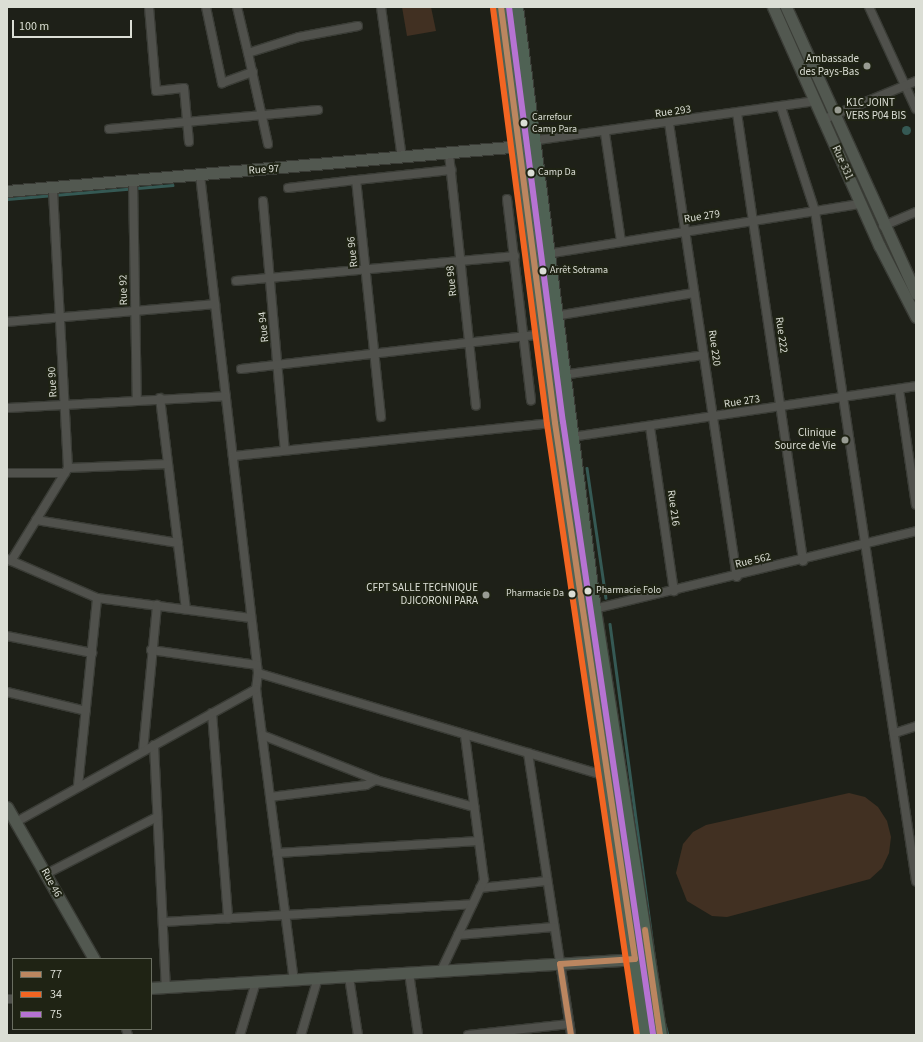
<!DOCTYPE html>
<meta charset="utf-8">
<style>
body{margin:0}
#map{position:relative;width:923px;height:1042px;overflow:hidden;background:#1e2018;font-family:"Source Sans 3",sans-serif}
div>[style]{position:absolute}
.green>*{inset:0;background:#413022}
.water>*{inset:0;background:#355954}
.round{border-radius:50%}
.stream>*{height:2.5px;margin:-1.25px;padding:0 1.25px;transform-origin:1.25px;border-radius:1.25px;background:#355954}
.roads{filter:drop-shadow(1px 0 #3a3c36) drop-shadow(-1px 0 #3a3c36) drop-shadow(0 1px #3a3c36) drop-shadow(0 -1px #3a3c36)}
.street>*{height:8px;margin:-4px;padding:0 4px;transform-origin:4px;border-radius:4px;background:#50514c}
.secondary>*{height:11px;margin:-5.5px;padding:0 5.5px;transform-origin:5.5px;border-radius:5.5px;background:#525850}
.highway>*{height:14px;margin:-7px;padding:0 7px;transform-origin:7px;border-radius:7px;background:#4f6254}
.bus-1>*{height:6px;margin:-3px;padding:0 3px;transform-origin:3px;border-radius:3px;background:#bb8660}
.bus-2>*{height:6px;margin:-3px;padding:0 3px;transform-origin:3px;border-radius:3px;background:#f26522}
.bus-3>*{height:6px;margin:-3px;padding:0 3px;transform-origin:3px;border-radius:3px;background:#b673d3}
.dots>*{width:11px;height:11px;translate:-50% -50%;box-sizing:border-box;border:2px solid #1f2314;border-radius:50%}
span{translate:-50% -50%;white-space:nowrap;text-align:center;line-height:1.15;-webkit-text-stroke:4px #1f2314;paint-order:stroke}
.bus-label{font-size:10px;color:#dbded5}
.left{translate:0 -50%;text-align:left}
.right{translate:-100% -50%;text-align:right}
.poi-label{font-size:11px;color:#dbded5}
.street-label{font-size:11px;color:#dbded5}
.frame{position:absolute;inset:0;border:8px solid #dbded5;pointer-events:none}
.legend{position:absolute;left:12px;top:958px;width:140px;height:72px;box-sizing:border-box;background:#1f2314;border:1px solid #6a6e61;margin:0;padding:5px 7px;list-style:none;font-size:12px;color:#dbded5}
.legend li{display:flex;align-items:center;gap:8px;height:20px}
.legend b{width:20px;border:1px solid #6a6e61}
.scale{position:absolute;left:12px;top:20px;width:120px;height:18px;box-sizing:border-box;border:2px solid #dbded5;border-top:0;padding-left:5px;font-size:12px;line-height:14px;white-space:nowrap;color:#dbded5;-webkit-text-stroke:3px #1f2314;paint-order:stroke}
</style>
<div id="map">
<div class="green">
<i style="clip-path:polygon(402px 7px,431px 7px,436px 31px,407px 36px)"></i>
<i style="clip-path:polygon(849px 793px,865px 797px,878px 807px,887px 821px,891px 837px,889px 853px,882px 868px,870px 879px,727px 917px,712px 916px,687px 901px,676px 873px,683px 844px,693px 832px,706px 825px)"></i>
</div>
<div class="water">
<i class="round" style="left:901.5px;top:125.5px;width:9px;height:9px"></i>
</div>
<div class="stream">
<i style="left:7px;top:199px;width:166px;rotate:-4.8deg"></i>
<i style="left:587px;top:468px;width:131px;rotate:81.7deg"></i>
<i style="left:610px;top:624px;width:353px;rotate:82.4deg"></i>
<i style="left:665px;top:1024px;width:11px;rotate:75deg"></i>
</div>
<div class="roads">
<div class="street">
<i style="left:149px;top:7px;width:84px;rotate:85.2deg"></i>
<i style="left:156px;top:91px;width:28px;rotate:-6deg"></i>
<i style="left:184px;top:88px;width:54px;rotate:84.7deg"></i>
<i style="left:206px;top:7px;width:78px;rotate:78.1deg"></i>
<i style="left:222px;top:83px;width:33px;rotate:-20deg"></i>
<i style="left:237px;top:7px;width:47px;rotate:76.6deg"></i>
<i style="left:381px;top:7px;width:152px;rotate:82.1deg"></i>
<i style="left:869px;top:7px;width:112px;rotate:65.3deg"></i>
<i style="left:781px;top:107px;width:109px;rotate:71.9deg"></i>
<i style="left:815px;top:211px;width:678px;rotate:81.43deg"></i>
<i style="left:737px;top:113px;width:453px;rotate:81.6deg"></i>
<i style="left:822px;top:120px;width:102px;rotate:-22.5deg"></i>
<i style="left:669px;top:123px;width:459px;rotate:81.5deg"></i>
<i style="left:109px;top:129px;width:210px;rotate:-5.2deg"></i>
<i style="left:605px;top:133px;width:109px;rotate:81.6deg"></i>
<i style="left:531px;top:141px;width:287px;rotate:-8deg"></i>
<i style="left:268px;top:144px;width:93px;rotate:-102.4deg"></i>
<i style="left:248px;top:53px;width:53px;rotate:-17.4deg"></i>
<i style="left:299px;top:37px;width:60px;rotate:-10.6deg"></i>
<i style="left:449px;top:154px;width:253px;rotate:83.9deg"></i>
<i style="left:200px;top:175px;width:501px;rotate:83.36deg"></i>
<i style="left:258px;top:673px;width:16px;rotate:97deg"></i>
<i style="left:256px;top:689px;width:293px;rotate:82.6deg"></i>
<i style="left:133px;top:180px;width:219px;rotate:89deg"></i>
<i style="left:288px;top:188px;width:68px;rotate:-6.7deg"></i>
<i style="left:507px;top:199px;width:203px;rotate:83.2deg"></i>
<i style="left:263px;top:201px;width:250px;rotate:85deg"></i>
<i style="left:883px;top:226px;width:36px;rotate:-23deg"></i>
<i style="left:547px;top:254px;width:317px;rotate:-9.1deg"></i>
<i style="left:236px;top:281px;width:280px;rotate:-5.1deg"></i>
<i style="left:555px;top:316px;width:141px;rotate:-9.4deg"></i>
<i style="left:7px;top:322px;width:209px;rotate:-4.9deg"></i>
<i style="left:241px;top:369px;width:305px;rotate:-6.6deg"></i>
<i style="left:562px;top:375px;width:143px;rotate:-8deg"></i>
<i style="left:899px;top:389px;width:117px;rotate:81.7deg"></i>
<i style="left:160px;top:398px;width:213px;rotate:83deg"></i>
<i style="left:7px;top:408px;width:219px;rotate:-3.1deg"></i>
<i style="left:381px;top:417px;width:238px;rotate:-96deg"></i>
<i style="left:356px;top:180px;width:96px;rotate:-6deg"></i>
<i style="left:650px;top:427px;width:166px;rotate:81.7deg"></i>
<i style="left:571px;top:437px;width:349px;rotate:-8.4deg"></i>
<i style="left:233px;top:456px;width:324px;rotate:-5.9deg"></i>
<i style="left:68px;top:468px;width:100px;rotate:-2.3deg"></i>
<i style="left:7px;top:473px;width:58px"></i>
<i style="left:36px;top:520px;width:144px;rotate:9.2deg"></i>
<i style="left:7px;top:559px;width:98px;rotate:23.4deg"></i>
<i style="left:97px;top:598px;width:155px;rotate:7.4deg"></i>
<i style="left:11px;top:561px;width:109px;rotate:-58.5deg"></i>
<i style="left:68px;top:468px;width:281px;rotate:-93.1deg"></i>
<i style="left:590px;top:610px;width:335px;rotate:-13.6deg"></i>
<i style="left:7px;top:636px;width:87px;rotate:11.3deg"></i>
<i style="left:151px;top:650px;width:107px;rotate:8.1deg"></i>
<i style="left:258px;top:673px;width:366px;rotate:16.5deg"></i>
<i style="left:7px;top:692px;width:81px;rotate:13.5deg"></i>
<i style="left:212px;top:713px;width:206px;rotate:85.5deg"></i>
<i style="left:895px;top:733px;width:22px;rotate:-18deg"></i>
<i style="left:262px;top:735px;width:123px;rotate:21.5deg"></i>
<i style="left:154px;top:745px;width:243px;rotate:87.2deg"></i>
<i style="left:143px;top:751px;width:147px;rotate:-84.5deg"></i>
<i style="left:528px;top:753px;width:285px;rotate:81.3deg"></i>
<i style="left:78px;top:786px;width:189px;rotate:-84.2deg"></i>
<i style="left:270px;top:797px;width:97px;rotate:-7.1deg"></i>
<i style="left:366px;top:785px;width:11px;rotate:-27deg"></i>
<i style="left:376px;top:780px;width:102px;rotate:15.4deg"></i>
<i style="left:16px;top:822px;width:274px;rotate:-29deg"></i>
<i style="left:277px;top:853px;width:202px;rotate:-3.4deg"></i>
<i style="left:46px;top:874px;width:125px;rotate:-27.2deg"></i>
<i style="left:480px;top:888px;width:67px;rotate:-6deg"></i>
<i style="left:163px;top:922px;width:310px;rotate:-3.3deg"></i>
<i style="left:458px;top:935px;width:96px;rotate:-4.8deg"></i>
<i style="left:441px;top:971px;width:101px;rotate:-64.7deg"></i>
<i style="left:484px;top:880px;width:146px;rotate:-97.5deg"></i>
<i style="left:409px;top:973px;width:63px;rotate:81.7deg"></i>
<i style="left:349px;top:977px;width:59px;rotate:81.2deg"></i>
<i style="left:7px;top:999px;width:6px"></i>
<i style="left:126px;top:1029px;width:6px;rotate:72deg"></i>
<i style="left:240px;top:1035px;width:55px;rotate:-73.2deg"></i>
<i style="left:301px;top:1035px;width:59px;rotate:-73.4deg"></i>
<i style="left:468px;top:1035px;width:102px;rotate:-6.2deg"></i>
</div>
<div class="secondary">
<i style="left:773px;top:7px;width:261px;rotate:66deg"></i>
<i style="left:879px;top:245px;width:81px;rotate:62.8deg"></i>
<i style="left:786px;top:7px;width:315px;rotate:65.6deg"></i>
<i style="left:7px;top:191px;width:516px;rotate:-5deg"></i>
<i style="left:7px;top:807px;width:175px;rotate:60.2deg"></i>
<i style="left:151px;top:988px;width:491px;rotate:-3.4deg"></i>
</div>
<div class="highway">
<i style="left:501px;top:7px;width:419px;rotate:82.6deg"></i>
<i style="left:555px;top:423px;width:619px;rotate:81.63deg"></i>
<i style="left:516px;top:7px;width:608px;rotate:82.63deg"></i>
<i style="left:594px;top:610px;width:430px;rotate:81.2deg"></i>
</div>
</div>
<div class="bus-1">
<i style="left:501px;top:7px;width:419px;rotate:82.6deg"></i>
<i style="left:555px;top:423px;width:542px;rotate:81.51deg"></i>
<i style="left:635px;top:959px;width:75px;rotate:176.2deg"></i>
<i style="left:560px;top:964px;width:72px;rotate:81.2deg"></i>
<i style="left:645px;top:930px;width:106px;rotate:81.9deg"></i>
</div>
<div class="bus-2">
<i style="left:493px;top:8px;width:419px;rotate:82.6deg"></i>
<i style="left:547px;top:424px;width:618px;rotate:81.62deg"></i>
</div>
<div class="bus-3">
<i style="left:509px;top:7px;width:418px;rotate:82.6deg"></i>
<i style="left:563px;top:422px;width:619px;rotate:81.63deg"></i>
</div>
<div class="dots">
<i style="left:867px;top:66px;background:#999c93"></i>
<i style="left:838px;top:110px;background:#999c93"></i>
<i style="left:524px;top:123px;background:#dbded5"></i>
<i style="left:531px;top:173px;background:#dbded5"></i>
<i style="left:543px;top:271px;background:#dbded5"></i>
<i style="left:845px;top:440px;background:#999c93"></i>
<i style="left:588px;top:591px;background:#dbded5"></i>
<i style="left:572px;top:594px;background:#dbded5"></i>
<i style="left:486px;top:595px;background:#999c93"></i>
</div>
<div class="bus-label">
<span class="left" style="left:532px;top:123px">Carrefour<br>Camp Para</span>
<span class="left" style="left:538px;top:173px">Camp Da</span>
<span class="left" style="left:550px;top:271px">Arrêt Sotrama</span>
<span class="left" style="left:596px;top:591px">Pharmacie Folo</span>
<span class="right" style="left:564px;top:594px">Pharmacie Da</span>
</div>
<div class="poi-label">
<span class="right" style="left:859px;top:66px">Ambassade<br>des Pays-Bas</span>
<span class="left" style="left:846px;top:110px">K1C JOINT<br>VERS P04 BIS</span>
<span class="right" style="left:836px;top:440px">Clinique<br>Source de Vie</span>
<span class="right" style="left:478px;top:595px">CFPT SALLE TECHNIQUE<br>DJICORONI PARA</span>
</div>
<div class="street-label">
<span style="left:673px;top:112px;rotate:-8deg">Rue 293</span>
<span style="left:842px;top:163px;rotate:66deg">Rue 331</span>
<span style="left:264px;top:170px;rotate:-4deg">Rue 97</span>
<span style="left:702px;top:217px;rotate:-9deg">Rue 279</span>
<span style="left:353px;top:252px;rotate:-96deg">Rue 96</span>
<span style="left:452px;top:281px;rotate:-96deg">Rue 98</span>
<span style="left:124px;top:290px;rotate:-91deg">Rue 92</span>
<span style="left:264px;top:327px;rotate:-96deg">Rue 94</span>
<span style="left:781px;top:335px;rotate:82deg">Rue 222</span>
<span style="left:714px;top:348px;rotate:82deg">Rue 220</span>
<span style="left:53px;top:382px;rotate:-93deg">Rue 90</span>
<span style="left:742px;top:402px;rotate:-9deg">Rue 273</span>
<span style="left:673px;top:508px;rotate:82deg">Rue 216</span>
<span style="left:753px;top:561px;rotate:-13deg">Rue 562</span>
<span style="left:51px;top:883px;rotate:61deg">Rue 46</span>
</div>
<div class="frame"></div>
<ul class="legend">
<li><b style="height:5px;background:#bb8660"></b>77</li>
<li><b style="height:5px;background:#f26522"></b>34</li>
<li><b style="height:5px;background:#b673d3"></b>75</li>
</ul>
<div class="scale">100 m</div>
</div>
